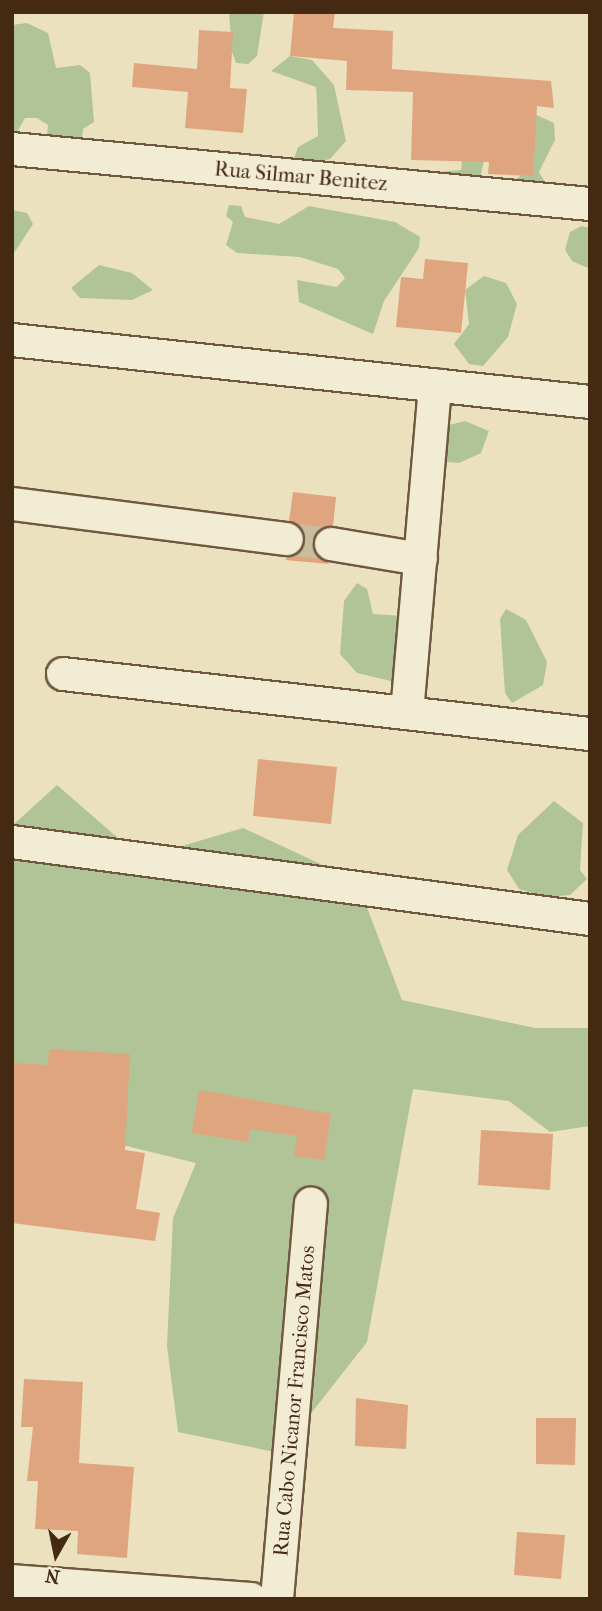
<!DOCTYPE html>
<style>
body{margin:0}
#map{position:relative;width:602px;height:1611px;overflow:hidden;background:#ece1bf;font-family:"IM FELL French Canon",serif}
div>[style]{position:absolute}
.green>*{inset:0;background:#b1c497}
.building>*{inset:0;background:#dfa57e}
.minor-tunnel>*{height:32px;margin-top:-16px;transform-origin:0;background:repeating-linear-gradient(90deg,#cabc9d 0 32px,transparent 0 48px)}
.roads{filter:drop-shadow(2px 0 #6e583e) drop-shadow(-2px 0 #6e583e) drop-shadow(0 2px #6e583e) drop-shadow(0 -2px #6e583e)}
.minor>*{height:32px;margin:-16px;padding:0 16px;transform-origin:16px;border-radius:16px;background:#f3ecd5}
span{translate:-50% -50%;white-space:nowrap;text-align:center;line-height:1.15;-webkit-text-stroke:5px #f3ecd5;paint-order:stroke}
.street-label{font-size:21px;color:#442a13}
.frame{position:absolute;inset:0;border:14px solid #442a13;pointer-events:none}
.north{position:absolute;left:21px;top:1520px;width:70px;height:70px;-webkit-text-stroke:5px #f3ecd5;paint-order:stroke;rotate:189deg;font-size:19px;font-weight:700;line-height:28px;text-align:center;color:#442a13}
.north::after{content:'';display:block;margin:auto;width:24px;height:32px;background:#442a13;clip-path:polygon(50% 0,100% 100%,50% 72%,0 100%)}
</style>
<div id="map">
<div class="green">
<i style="clip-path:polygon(229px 12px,264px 12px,257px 56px,248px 64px,236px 63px,232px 52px)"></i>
<i style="clip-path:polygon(27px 23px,48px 33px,56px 68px,80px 65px,90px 73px,94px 122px,83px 129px,80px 151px,46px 148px,48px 125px,37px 118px,25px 118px,12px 141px,12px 25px)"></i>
<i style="clip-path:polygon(290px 56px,312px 60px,334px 85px,346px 141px,330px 159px,305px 164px,294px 158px,298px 147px,318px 136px,317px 101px,316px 87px,271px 71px)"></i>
<i style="clip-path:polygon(521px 108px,554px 123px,555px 140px,539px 172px,549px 189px,513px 181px,523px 174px)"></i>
<i style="clip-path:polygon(463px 154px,484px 161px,479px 182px,427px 173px,461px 170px)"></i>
<i style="clip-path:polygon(229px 205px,241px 206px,245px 217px,279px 224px,309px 206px,395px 222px,420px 237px,419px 248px,384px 301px,373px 334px,299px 302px,297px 280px,337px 287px,345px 278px,338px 269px,300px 257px,237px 253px,226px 245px,233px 222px,226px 216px)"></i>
<i style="clip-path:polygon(12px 210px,27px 213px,33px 224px,12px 256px)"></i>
<i style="clip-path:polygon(581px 226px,590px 228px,590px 269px,572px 261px,565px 250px,570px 232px)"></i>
<i style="clip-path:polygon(99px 265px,132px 273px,153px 290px,132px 300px,80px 298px,71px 288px)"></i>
<i style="clip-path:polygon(484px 276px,506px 283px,517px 304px,508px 337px,483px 366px,469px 364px,454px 344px,469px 324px,465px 290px)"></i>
<i style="clip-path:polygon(465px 421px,489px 431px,481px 453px,459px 463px,427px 460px,441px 427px)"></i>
<i style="clip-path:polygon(357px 583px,367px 589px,373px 614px,403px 616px,395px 682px,357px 673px,340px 654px,344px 601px)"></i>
<i style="clip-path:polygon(506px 609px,526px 620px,547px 662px,543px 685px,512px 703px,505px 693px,500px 619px)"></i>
<i style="clip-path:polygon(57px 785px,141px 858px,243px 828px,357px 881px,402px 1000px,535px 1028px,590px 1028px,590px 1126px,550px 1132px,509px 1101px,413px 1089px,367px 1342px,280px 1453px,178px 1432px,167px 1346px,173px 1218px,196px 1163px,12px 1118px,12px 826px)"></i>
<i style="clip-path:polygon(554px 801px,583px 823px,580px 870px,587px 879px,570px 895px,546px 897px,519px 889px,507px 870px,518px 835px)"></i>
</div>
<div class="building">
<i style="clip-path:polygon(294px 12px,335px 12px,333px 28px,393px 31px,392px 69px,551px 81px,554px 108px,537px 106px,533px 176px,488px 174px,489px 162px,411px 160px,413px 92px,346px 90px,347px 61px,290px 56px)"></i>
<i style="clip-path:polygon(199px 30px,233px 32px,230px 88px,247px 89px,243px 133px,185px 128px,188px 92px,132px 87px,134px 63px,197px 69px)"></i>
<i style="clip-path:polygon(425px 259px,468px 263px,461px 333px,396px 327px,401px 277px,423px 279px)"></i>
<i style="clip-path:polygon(293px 492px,336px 497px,333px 526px,317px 532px,313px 542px,329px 564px,285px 560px,305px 541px,289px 521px)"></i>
<i style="clip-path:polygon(258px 759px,337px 767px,331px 824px,253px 816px)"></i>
<i style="clip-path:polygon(49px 1049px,130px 1054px,125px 1150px,145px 1153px,136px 1209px,160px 1213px,155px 1241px,12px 1223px,12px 1063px,48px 1065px)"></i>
<i style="clip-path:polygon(199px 1090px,331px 1114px,324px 1160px,294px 1156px,297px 1136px,250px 1129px,248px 1142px,192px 1133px)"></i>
<i style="clip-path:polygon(481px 1130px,553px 1134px,550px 1190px,478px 1185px)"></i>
<i style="clip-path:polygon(24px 1379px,83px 1382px,79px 1463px,134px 1467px,127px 1558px,77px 1554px,78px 1531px,35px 1529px,38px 1481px,27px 1481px,33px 1427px,21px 1427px)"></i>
<i style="clip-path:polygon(356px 1398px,408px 1405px,406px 1449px,355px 1446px)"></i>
<i style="clip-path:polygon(536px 1418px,576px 1418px,575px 1465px,536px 1464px)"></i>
<i style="clip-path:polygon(517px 1532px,565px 1535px,561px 1579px,514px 1575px)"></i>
</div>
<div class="minor-tunnel">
<i style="left:287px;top:539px;width:44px;rotate:6.5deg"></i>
</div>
<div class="roads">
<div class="minor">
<i style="left:12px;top:149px;width:581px;rotate:5.44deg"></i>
<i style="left:12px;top:340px;width:581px;rotate:6.12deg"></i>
<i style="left:12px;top:504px;width:277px;rotate:7.3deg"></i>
<i style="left:331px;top:544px;width:91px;rotate:9.5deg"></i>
<i style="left:63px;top:674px;width:530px;rotate:6.5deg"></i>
<i style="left:407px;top:713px;width:329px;rotate:-85.1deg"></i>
<i style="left:12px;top:842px;width:583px;rotate:7.59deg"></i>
<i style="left:12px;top:1581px;width:240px;rotate:4.3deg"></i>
<i style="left:277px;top:1599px;width:397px;rotate:-85.1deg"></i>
</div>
</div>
<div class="street-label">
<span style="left:301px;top:176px;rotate:5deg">Rua Silmar Benitez</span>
<span style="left:294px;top:1401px;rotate:-85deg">Rua Cabo Nicanor Francisco Matos</span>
</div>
<div class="frame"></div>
<div class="north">N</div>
</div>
